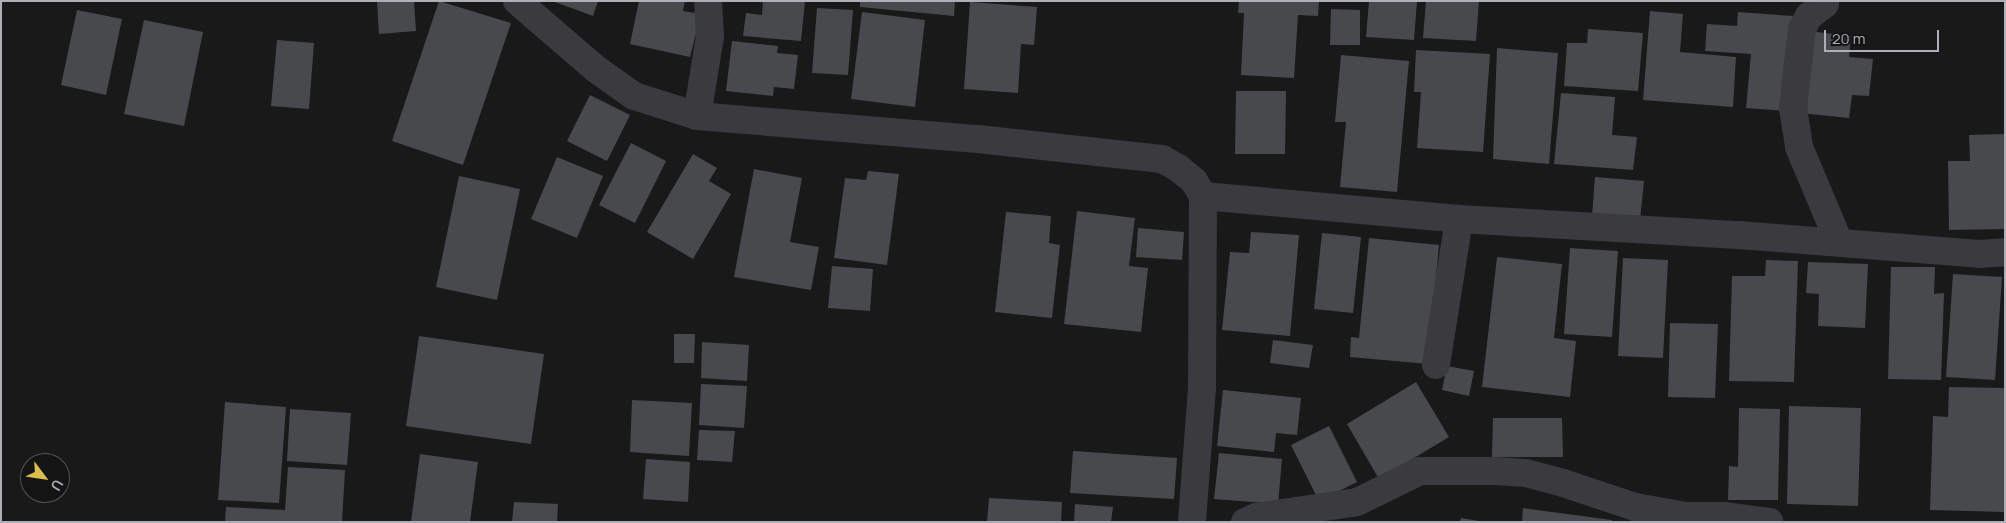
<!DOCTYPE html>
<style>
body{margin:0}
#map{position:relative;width:2006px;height:523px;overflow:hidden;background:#19191a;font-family:Manrope,sans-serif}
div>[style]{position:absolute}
.building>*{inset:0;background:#48494c}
.minor>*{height:28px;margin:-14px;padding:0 14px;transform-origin:14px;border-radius:14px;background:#3a3a3f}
span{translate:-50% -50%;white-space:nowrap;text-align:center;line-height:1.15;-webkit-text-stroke:5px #141415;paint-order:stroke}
.frame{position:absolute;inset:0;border:2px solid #adafb8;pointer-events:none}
.north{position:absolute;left:20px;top:453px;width:50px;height:50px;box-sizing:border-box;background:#141415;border:1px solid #515256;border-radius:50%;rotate:121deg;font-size:14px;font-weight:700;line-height:20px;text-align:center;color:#adafb8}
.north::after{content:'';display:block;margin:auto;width:18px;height:22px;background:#dcbe4f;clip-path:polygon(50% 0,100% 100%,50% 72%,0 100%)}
.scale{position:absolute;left:1824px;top:30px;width:115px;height:22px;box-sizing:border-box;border:2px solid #adafb8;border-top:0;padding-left:6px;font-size:15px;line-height:18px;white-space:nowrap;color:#adafb8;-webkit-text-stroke:4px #141415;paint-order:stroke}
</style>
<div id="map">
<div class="building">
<i style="clip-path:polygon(377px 1px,414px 1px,416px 31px,379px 34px)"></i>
<i style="clip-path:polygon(439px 1px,511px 23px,463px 165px,392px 141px)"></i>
<i style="clip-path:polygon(552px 1px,598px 1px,593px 16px)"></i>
<i style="clip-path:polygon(639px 1px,685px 1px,683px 11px,701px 14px,690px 57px,630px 44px)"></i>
<i style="clip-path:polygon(763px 1px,805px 1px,801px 41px,743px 36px,746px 13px,762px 15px)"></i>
<i style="clip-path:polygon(860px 1px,955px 1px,954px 16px,860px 7px)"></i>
<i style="clip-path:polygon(1239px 1px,1319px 1px,1318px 16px,1298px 15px,1294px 78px,1241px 75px,1244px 13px,1238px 13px)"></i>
<i style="clip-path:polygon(1369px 1px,1417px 1px,1414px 40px,1366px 37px)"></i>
<i style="clip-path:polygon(1426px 1px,1479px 1px,1476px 41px,1423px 38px)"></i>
<i style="clip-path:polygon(970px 2px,1037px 7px,1034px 45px,1021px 44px,1018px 93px,964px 89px)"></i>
<i style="clip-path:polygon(817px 8px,853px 10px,848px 75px,812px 73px)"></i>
<i style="clip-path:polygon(1331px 9px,1360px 10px,1360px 45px,1330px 45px)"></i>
<i style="clip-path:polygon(77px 10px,122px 19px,106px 95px,61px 85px)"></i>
<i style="clip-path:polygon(1650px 11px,1683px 14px,1680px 52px,1736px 57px,1733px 107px,1643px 100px)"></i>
<i style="clip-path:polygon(862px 12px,925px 20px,915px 107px,851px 99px)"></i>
<i style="clip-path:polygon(1738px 12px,1793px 16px,1785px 111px,1746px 108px,1751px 54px,1705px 51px,1707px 24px,1737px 26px)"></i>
<i style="clip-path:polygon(144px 20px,203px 32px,184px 126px,124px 114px)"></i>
<i style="clip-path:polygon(1588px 29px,1643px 33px,1638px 91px,1564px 86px,1567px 43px,1587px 43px)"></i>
<i style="clip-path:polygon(1808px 31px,1851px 36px,1849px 57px,1873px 59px,1869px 96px,1852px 95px,1849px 118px,1800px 113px)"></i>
<i style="clip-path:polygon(277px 40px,314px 43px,309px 109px,271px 106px)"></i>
<i style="clip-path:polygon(732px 41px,778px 46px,777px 53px,798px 55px,794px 89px,774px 87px,773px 96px,726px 91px)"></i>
<i style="clip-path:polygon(1497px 48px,1558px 53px,1549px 164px,1493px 159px)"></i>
<i style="clip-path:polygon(1416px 50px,1490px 54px,1483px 152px,1417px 148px,1421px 92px,1414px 92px)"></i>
<i style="clip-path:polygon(1341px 55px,1409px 61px,1397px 192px,1340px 187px,1346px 122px,1335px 122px)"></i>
<i style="clip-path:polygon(1236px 91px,1286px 91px,1285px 154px,1235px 154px)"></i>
<i style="clip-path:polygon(1561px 93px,1615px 97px,1612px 135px,1637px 137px,1633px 170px,1554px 164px)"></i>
<i style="clip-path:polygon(590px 95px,630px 115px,607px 161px,567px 141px)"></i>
<i style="clip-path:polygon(2005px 134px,2005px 229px,1949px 230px,1948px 161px,1970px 161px,1969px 135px)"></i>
<i style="clip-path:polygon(631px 143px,666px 161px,635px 223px,599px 205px)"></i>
<i style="clip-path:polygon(693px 154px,717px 168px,709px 181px,731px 194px,693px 259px,647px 232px)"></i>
<i style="clip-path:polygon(557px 157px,603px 176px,577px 238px,531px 219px)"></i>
<i style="clip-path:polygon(754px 169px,802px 178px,790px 242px,819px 247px,811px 290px,734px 277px)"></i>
<i style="clip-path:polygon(868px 171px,899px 174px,887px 265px,834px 258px,845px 178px,866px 180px)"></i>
<i style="clip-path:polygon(459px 176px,520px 189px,497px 300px,436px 287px)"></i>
<i style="clip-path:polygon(1595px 177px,1644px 181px,1640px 220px,1592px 216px)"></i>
<i style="clip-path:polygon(1077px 211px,1135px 218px,1129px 266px,1148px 268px,1141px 332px,1064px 324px)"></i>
<i style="clip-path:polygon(1006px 212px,1051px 216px,1049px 243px,1060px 245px,1052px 318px,995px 312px)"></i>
<i style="clip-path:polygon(1138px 228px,1184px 232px,1182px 260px,1136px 257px)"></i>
<i style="clip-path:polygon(1251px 232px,1299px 235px,1290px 336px,1222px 330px,1230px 252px,1249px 253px)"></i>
<i style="clip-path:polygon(1322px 233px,1361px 237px,1353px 313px,1314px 309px)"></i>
<i style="clip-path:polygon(1369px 238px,1439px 245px,1428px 364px,1350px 357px,1351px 337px,1359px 338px)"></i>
<i style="clip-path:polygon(1570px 248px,1618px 251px,1612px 337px,1564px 334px)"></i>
<i style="clip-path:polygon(1497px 257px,1562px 264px,1554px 338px,1576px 341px,1570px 397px,1482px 387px)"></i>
<i style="clip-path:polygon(1623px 258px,1668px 260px,1663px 358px,1618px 356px)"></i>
<i style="clip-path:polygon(1766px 260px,1798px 261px,1794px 382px,1729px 381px,1732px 276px,1765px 276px)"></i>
<i style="clip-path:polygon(1808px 262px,1868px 264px,1865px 328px,1818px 326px,1819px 294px,1806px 293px)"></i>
<i style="clip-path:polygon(832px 266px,873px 269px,870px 311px,828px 308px)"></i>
<i style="clip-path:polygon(1891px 267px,1935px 267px,1934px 294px,1944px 293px,1941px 380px,1888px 379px)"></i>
<i style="clip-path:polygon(1953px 274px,2002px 277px,1995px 380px,1946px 377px)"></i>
<i style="clip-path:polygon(1670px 323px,1718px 324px,1715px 398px,1668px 397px)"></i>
<i style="clip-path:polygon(674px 334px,695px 334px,694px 363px,674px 363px)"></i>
<i style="clip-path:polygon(419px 336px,544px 354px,531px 444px,406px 426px)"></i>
<i style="clip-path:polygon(1273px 340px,1313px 345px,1309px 368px,1270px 363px)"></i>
<i style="clip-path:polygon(702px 342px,749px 345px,747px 381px,701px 378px)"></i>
<i style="clip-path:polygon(1447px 366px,1474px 371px,1469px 396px,1442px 390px)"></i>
<i style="clip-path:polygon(1416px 382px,1449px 437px,1379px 479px,1347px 424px)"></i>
<i style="clip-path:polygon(701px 384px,747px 386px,744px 428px,699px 425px)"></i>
<i style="clip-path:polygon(1949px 387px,2005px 388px,2005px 512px,1930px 510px,1933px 416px,1948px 417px)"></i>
<i style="clip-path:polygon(1223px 390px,1301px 398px,1297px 435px,1276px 433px,1274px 452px,1217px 446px)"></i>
<i style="clip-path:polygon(632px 400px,692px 403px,689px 456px,630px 452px)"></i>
<i style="clip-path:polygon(225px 402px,286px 407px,279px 503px,218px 500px)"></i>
<i style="clip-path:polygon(1789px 406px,1861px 408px,1858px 506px,1787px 504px)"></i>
<i style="clip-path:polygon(1739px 408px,1780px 409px,1778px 500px,1728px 500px,1729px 466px,1738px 467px)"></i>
<i style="clip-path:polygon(290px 409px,351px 413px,347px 465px,287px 461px)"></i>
<i style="clip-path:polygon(1493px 418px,1562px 418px,1563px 457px,1492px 457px)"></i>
<i style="clip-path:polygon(1329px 426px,1357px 482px,1319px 501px,1291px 445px)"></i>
<i style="clip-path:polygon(699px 430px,735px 431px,732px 462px,697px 460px)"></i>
<i style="clip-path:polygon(1073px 451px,1177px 458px,1174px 499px,1070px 493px)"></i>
<i style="clip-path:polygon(1219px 453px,1282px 459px,1278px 504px,1214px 499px)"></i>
<i style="clip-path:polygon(420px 454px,478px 462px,470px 522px,411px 522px)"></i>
<i style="clip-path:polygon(646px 459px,690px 462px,688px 502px,643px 499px)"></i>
<i style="clip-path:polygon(288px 467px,345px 470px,342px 522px,225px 522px,226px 507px,285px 510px)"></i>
<i style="clip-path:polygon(989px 498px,1062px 502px,1061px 522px,987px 522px)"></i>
<i style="clip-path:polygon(514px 502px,558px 504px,557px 522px,512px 522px)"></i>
<i style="clip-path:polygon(1075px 504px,1113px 507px,1111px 522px,1074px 522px)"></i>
<i style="clip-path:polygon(1523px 508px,1612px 520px,1612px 522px,1522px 522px)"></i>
<i style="clip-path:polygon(1461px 518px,1479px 521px,1479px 522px,1460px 522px)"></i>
</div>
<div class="minor">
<i style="left:517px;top:1px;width:104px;rotate:40.7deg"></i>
<i style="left:596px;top:69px;width:47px;rotate:35.4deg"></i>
<i style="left:634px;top:96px;width:66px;rotate:17.6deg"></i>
<i style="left:697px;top:116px;width:282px;rotate:4.7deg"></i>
<i style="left:978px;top:139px;width:185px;rotate:6.2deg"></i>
<i style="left:1162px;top:159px;width:18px;rotate:29deg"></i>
<i style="left:1178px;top:168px;width:21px;rotate:39deg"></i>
<i style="left:1194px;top:181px;width:17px;rotate:59deg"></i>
<i style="left:1203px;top:196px;width:192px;rotate:90.3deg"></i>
<i style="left:1202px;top:388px;width:134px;rotate:94.3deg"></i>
<i style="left:1825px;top:4px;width:20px;rotate:143deg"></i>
<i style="left:1809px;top:16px;width:15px;rotate:118deg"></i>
<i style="left:1802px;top:29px;width:80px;rotate:96.5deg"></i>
<i style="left:1793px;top:108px;width:39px;rotate:81deg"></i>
<i style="left:1799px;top:147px;width:103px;rotate:67.2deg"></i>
<i style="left:697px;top:116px;width:80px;rotate:-80.7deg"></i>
<i style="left:710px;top:37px;width:36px;rotate:-93deg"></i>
<i style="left:1203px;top:196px;width:257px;rotate:5.1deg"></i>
<i style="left:1459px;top:219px;width:280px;rotate:3.3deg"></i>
<i style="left:1739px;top:235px;width:241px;rotate:4.5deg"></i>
<i style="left:1979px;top:254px;width:26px;rotate:-4deg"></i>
<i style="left:1436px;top:365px;width:148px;rotate:-81deg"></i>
<i style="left:1245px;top:522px;width:12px;rotate:-24deg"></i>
<i style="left:1256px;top:517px;width:102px;rotate:-8.4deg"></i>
<i style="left:1357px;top:502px;width:70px;rotate:-26.2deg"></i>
<i style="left:1420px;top:471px;width:76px"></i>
<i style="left:1496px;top:471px;width:30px;rotate:4deg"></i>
<i style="left:1526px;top:473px;width:38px;rotate:15deg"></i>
<i style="left:1563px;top:483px;width:76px;rotate:18.4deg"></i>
<i style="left:1635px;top:507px;width:52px;rotate:10deg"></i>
<i style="left:1686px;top:516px;width:37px"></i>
<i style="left:1723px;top:516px;width:47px;rotate:7.3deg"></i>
</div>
<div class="frame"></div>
<div class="north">U</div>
<div class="scale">20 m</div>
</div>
